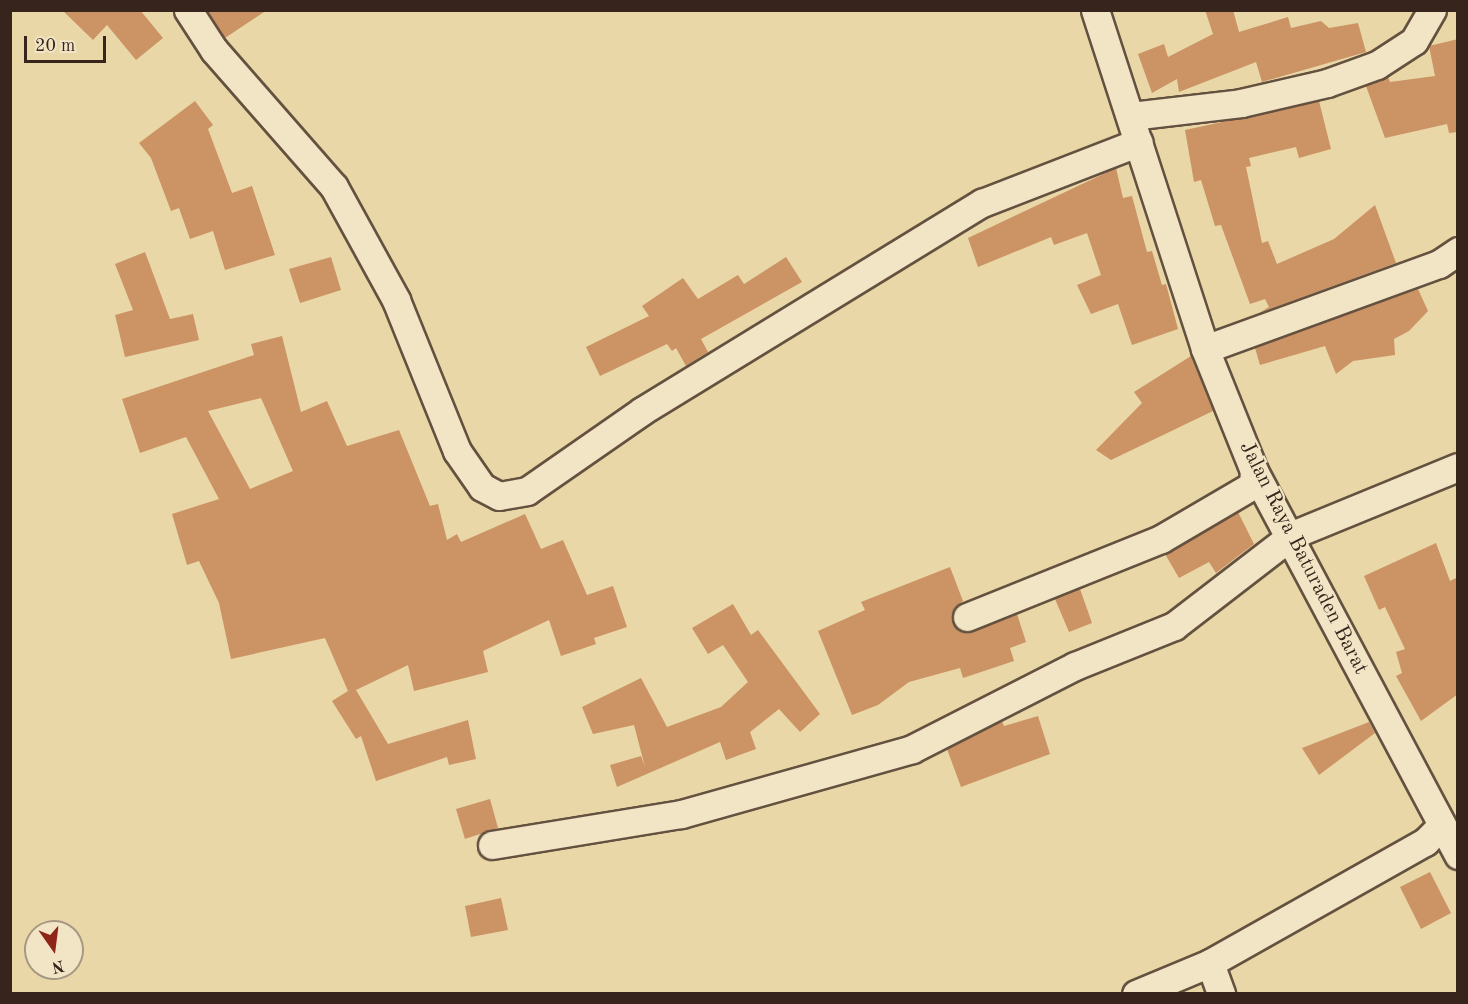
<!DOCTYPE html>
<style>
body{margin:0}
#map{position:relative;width:1468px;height:1004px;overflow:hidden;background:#e9d7a7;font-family:"Old Standard TT",serif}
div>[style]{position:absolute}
.building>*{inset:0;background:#cc9364}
.roads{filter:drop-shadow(2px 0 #64513f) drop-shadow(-2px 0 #64513f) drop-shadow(0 2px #64513f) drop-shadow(0 -2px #64513f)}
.minor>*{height:27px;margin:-13.5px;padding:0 13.5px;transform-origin:13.5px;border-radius:13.5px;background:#f1e5c6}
span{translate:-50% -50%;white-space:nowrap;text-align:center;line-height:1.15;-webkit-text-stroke:4.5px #f1e5c6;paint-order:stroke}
.street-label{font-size:21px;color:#37241c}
.frame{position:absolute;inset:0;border:12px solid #37241c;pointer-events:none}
.north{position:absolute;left:24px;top:920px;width:60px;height:60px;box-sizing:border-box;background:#f1e5c6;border:2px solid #a79882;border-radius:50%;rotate:166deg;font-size:16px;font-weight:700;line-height:24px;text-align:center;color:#37241c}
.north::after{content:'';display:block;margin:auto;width:21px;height:27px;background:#8f2418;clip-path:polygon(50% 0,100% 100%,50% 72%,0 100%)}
.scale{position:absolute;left:24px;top:36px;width:82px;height:27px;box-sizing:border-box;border:3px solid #37241c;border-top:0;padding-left:8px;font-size:18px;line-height:21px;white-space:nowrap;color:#37241c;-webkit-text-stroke:4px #f1e5c6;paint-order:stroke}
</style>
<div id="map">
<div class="building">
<i style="clip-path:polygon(62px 10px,140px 10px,163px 38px,136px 60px,107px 25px,93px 40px)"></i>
<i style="clip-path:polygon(207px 10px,267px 10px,225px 38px)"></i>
<i style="clip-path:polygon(1205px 10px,1233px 10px,1239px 32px,1288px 17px,1291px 28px,1321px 21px,1329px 28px,1358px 23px,1366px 52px,1262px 82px,1256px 62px,1179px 92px,1177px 79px,1152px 93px,1138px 54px,1164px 44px,1168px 57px,1213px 34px)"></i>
<i style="clip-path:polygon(1458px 39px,1458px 132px,1449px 133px,1444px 110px,1447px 124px,1385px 138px,1366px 86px,1388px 77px,1390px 82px,1435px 76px,1429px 46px)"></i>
<i style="clip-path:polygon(195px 101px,213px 125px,208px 129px,232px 193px,252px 186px,275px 255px,225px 270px,213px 231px,190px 239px,179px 208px,171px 211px,151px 158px,139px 143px)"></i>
<i style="clip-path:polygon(1319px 101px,1331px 149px,1299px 158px,1296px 147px,1249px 158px,1251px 166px,1246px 167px,1262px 243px,1268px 241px,1277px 264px,1334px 239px,1375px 205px,1396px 263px,1259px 313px,1269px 307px,1265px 299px,1250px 304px,1221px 225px,1215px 226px,1201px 180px,1194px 182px,1185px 130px)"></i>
<i style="clip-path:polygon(1116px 168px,1123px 198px,1132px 196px,1147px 252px,1152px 251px,1162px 285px,1166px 284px,1178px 329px,1132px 345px,1118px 304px,1091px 314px,1077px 285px,1101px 275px,1087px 233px,1054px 245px,1051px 237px,978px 267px,968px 238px)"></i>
<i style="clip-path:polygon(145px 252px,170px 319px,193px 314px,199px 340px,125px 357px,115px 315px,133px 310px,115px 264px)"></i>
<i style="clip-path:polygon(331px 257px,341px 290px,300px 303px,289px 269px)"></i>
<i style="clip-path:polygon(786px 257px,802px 282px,701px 339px,708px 352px,686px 366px,676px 348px,672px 351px,667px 344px,600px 376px,586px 347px,649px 316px,642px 306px,683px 278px,698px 299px,738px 275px,744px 284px)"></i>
<i style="clip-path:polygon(1418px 289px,1428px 311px,1409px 331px,1394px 339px,1395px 355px,1353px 361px,1336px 374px,1325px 346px,1260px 365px,1255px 348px)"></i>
<i style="clip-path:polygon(evenodd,282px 336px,301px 412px,327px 401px,347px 446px,399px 430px,430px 506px,438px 504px,447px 540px,457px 534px,461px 542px,525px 514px,541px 549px,563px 540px,587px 595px,613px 586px,627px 627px,594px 638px,596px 644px,561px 656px,549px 620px,483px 651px,488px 672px,414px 691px,408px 665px,356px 690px,388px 744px,468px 720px,476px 759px,449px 765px,447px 757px,376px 781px,361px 736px,356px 739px,332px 701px,348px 691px,325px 638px,231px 659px,219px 603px,199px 561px,187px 565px,172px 514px,219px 499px,186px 437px,140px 453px,122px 399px,254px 355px,251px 344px,282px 336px,261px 398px,293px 471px,250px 489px,208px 411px,261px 398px)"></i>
<i style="clip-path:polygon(1191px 356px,1213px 411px,1111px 460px,1096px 450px,1142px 403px,1134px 392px)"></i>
<i style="clip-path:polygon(1238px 512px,1254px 544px,1216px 573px,1209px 562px,1179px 578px,1165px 554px)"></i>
<i style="clip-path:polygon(1436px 543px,1450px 581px,1458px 577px,1458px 694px,1421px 721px,1396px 676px,1402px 673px,1396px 652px,1405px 649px,1385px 607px,1379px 610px,1364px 576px)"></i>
<i style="clip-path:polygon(950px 567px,963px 601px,954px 608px,953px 623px,958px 630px,972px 632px,1017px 614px,1026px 642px,1010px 648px,1014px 661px,963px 678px,960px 668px,909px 682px,878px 705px,852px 715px,818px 631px,865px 610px,861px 602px)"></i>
<i style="clip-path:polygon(1080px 589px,1092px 623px,1069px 632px,1055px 599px)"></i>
<i style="clip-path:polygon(733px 604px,751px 635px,758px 630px,820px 714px,800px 732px,779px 709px,750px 732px,756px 749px,726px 760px,720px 742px,617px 787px,610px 765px,641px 756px,645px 767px,634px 725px,593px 734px,582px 707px,641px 678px,667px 727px,721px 707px,748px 682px,723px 645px,708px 654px,692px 628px)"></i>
<i style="clip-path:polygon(1038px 716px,1050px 754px,961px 787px,947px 749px,1002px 721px,1004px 726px)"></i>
<i style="clip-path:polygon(1369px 722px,1375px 733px,1319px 775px,1302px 748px)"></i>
<i style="clip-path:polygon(490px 799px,498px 828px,465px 839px,456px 809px)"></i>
<i style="clip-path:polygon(1430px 872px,1451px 913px,1421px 929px,1400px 887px)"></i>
<i style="clip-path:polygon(501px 898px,508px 930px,471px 937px,465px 906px)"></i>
</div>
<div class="roads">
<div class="minor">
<i style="left:188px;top:10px;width:48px;rotate:57deg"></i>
<i style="left:214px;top:50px;width:182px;rotate:48.8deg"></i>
<i style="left:334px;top:187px;width:129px;rotate:61.2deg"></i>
<i style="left:396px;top:300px;width:163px;rotate:68deg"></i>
<i style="left:457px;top:451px;width:44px;rotate:55.2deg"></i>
<i style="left:482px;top:487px;width:19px;rotate:28deg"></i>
<i style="left:499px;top:496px;width:28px;rotate:-10deg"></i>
<i style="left:527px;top:491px;width:140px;rotate:-34.8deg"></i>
<i style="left:642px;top:411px;width:399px;rotate:-31.5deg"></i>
<i style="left:982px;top:203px;width:168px;rotate:-21.2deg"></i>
<i style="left:1095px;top:10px;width:356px;rotate:72deg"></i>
<i style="left:1205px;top:349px;width:131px;rotate:68.1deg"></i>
<i style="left:1254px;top:471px;width:435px;rotate:62deg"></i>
<i style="left:1131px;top:116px;width:111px;rotate:-6.7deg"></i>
<i style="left:1241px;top:103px;width:88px;rotate:-13.1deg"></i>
<i style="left:1327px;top:83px;width:53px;rotate:-19.8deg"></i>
<i style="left:1377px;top:65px;width:44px;rotate:-33deg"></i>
<i style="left:1414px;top:41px;width:36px;rotate:-60deg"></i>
<i style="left:1205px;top:349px;width:249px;rotate:-20deg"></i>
<i style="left:1439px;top:264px;width:23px;rotate:-34deg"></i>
<i style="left:967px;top:617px;width:209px;rotate:-21.9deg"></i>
<i style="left:1161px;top:539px;width:107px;rotate:-30.4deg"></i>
<i style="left:1253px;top:485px;width:14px;rotate:-86deg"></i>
<i style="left:492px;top:845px;width:192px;rotate:-9.3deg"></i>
<i style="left:681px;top:814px;width:240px;rotate:-15.7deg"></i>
<i style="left:912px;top:749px;width:183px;rotate:-27deg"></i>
<i style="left:1075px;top:666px;width:107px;rotate:-22deg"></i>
<i style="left:1174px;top:626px;width:149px;rotate:-37.6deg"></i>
<i style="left:1292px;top:535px;width:179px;rotate:-22.3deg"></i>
<i style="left:1210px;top:963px;width:33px;rotate:70deg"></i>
<i style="left:1136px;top:994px;width:80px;rotate:-22.7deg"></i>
<i style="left:1210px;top:963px;width:247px;rotate:-29.4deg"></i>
<i style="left:1425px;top:842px;width:24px;rotate:-45deg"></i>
</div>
</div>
<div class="street-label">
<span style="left:1303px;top:558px;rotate:63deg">Jalan Raya Baturaden Barat</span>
</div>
<div class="frame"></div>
<div class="north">N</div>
<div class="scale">20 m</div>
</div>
